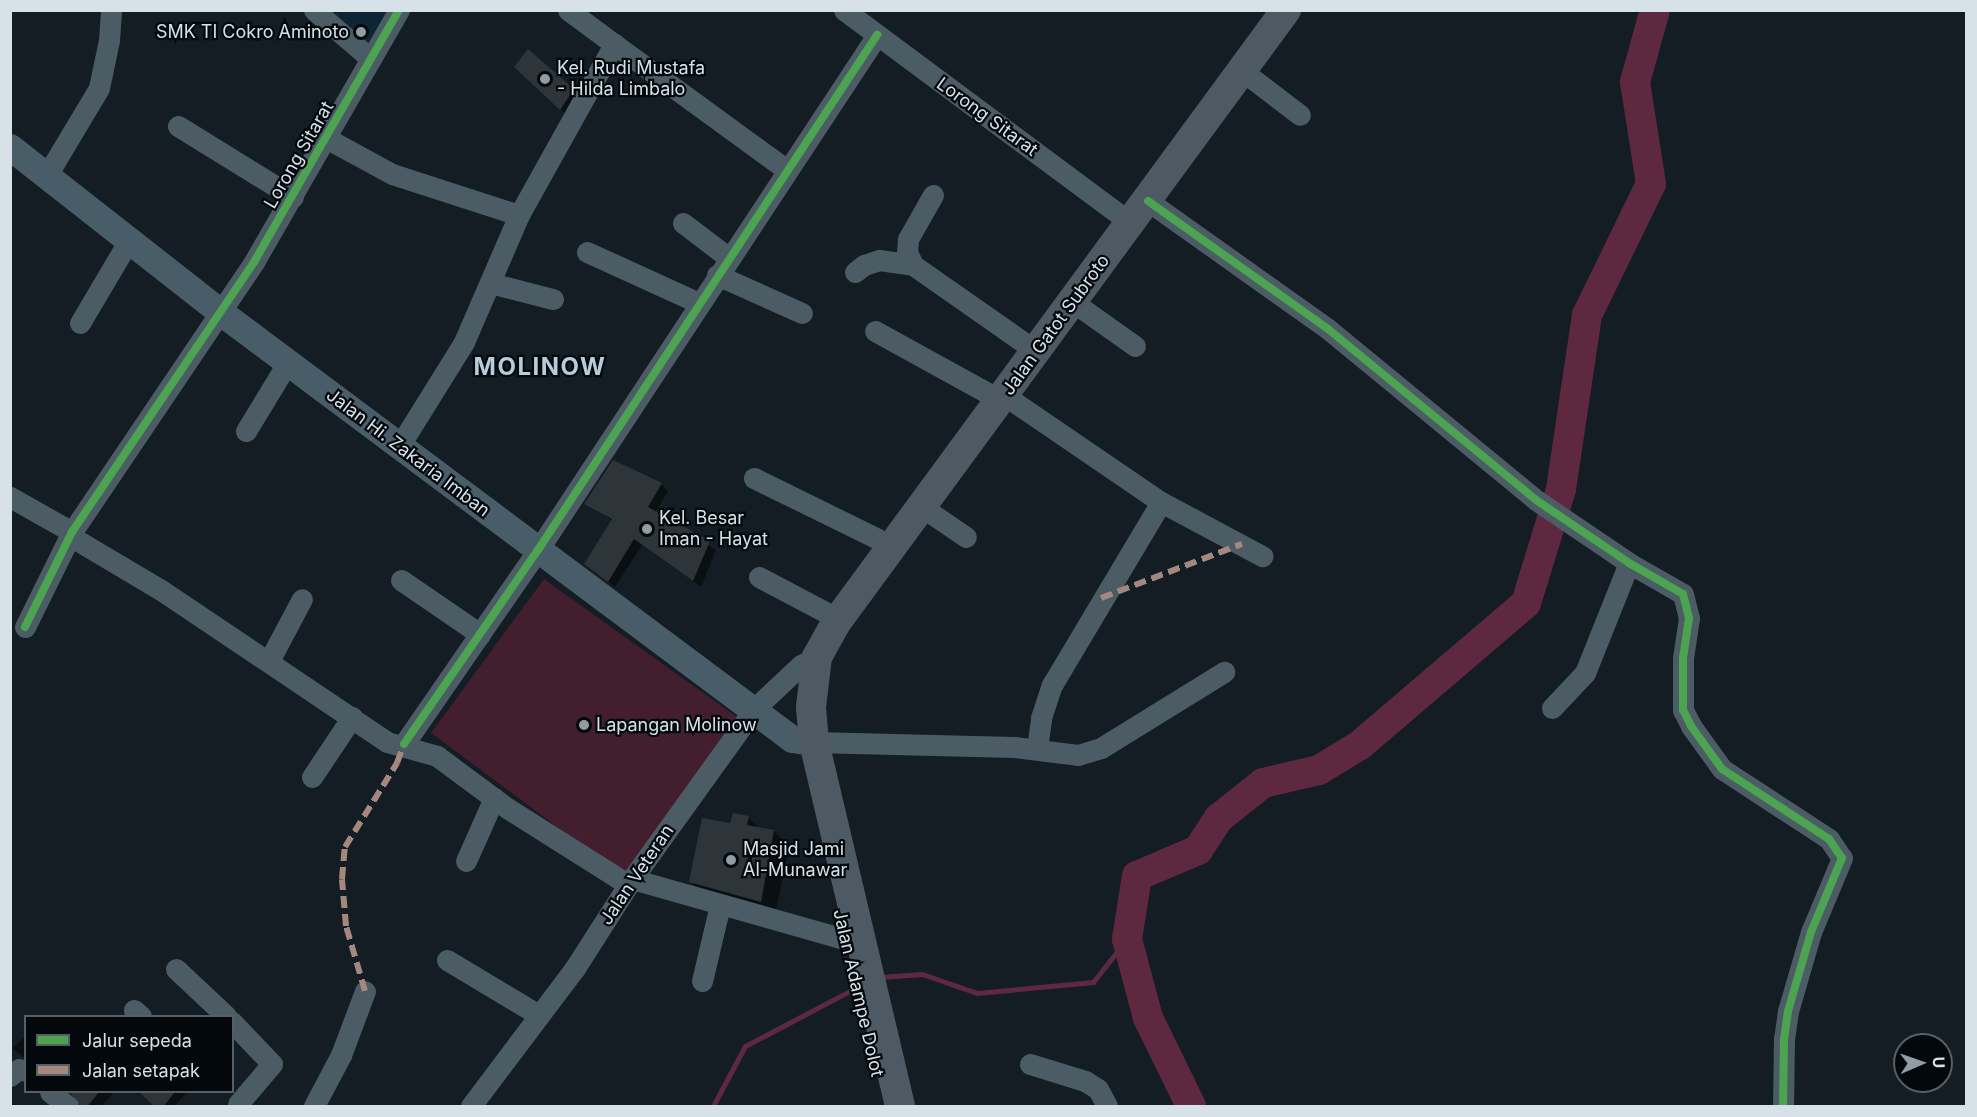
<!DOCTYPE html>
<style>
body{margin:0}
#map{position:relative;width:1977px;height:1117px;overflow:hidden;background:#131d23;font-family:Inter,sans-serif}
div>[style]{position:absolute}
.built>*{inset:0;background:#0e2633}
.green>*{inset:0;background:#421e2e}
.shadow>*{inset:0;background:#0007}
.stream>*{height:5px;margin:-2.5px;padding:0 2.5px;transform-origin:2.5px;border-radius:2.5px;background:#5f2841}
.river>*{height:30px;margin:-15px;padding:0 15px;transform-origin:15px;border-radius:15px;background:#5f2841}
.building>*{inset:0;background:#2d353a}
.minor>*{height:21px;margin:-10.5px;padding:0 10.5px;transform-origin:10.5px;border-radius:10.5px;background:#4c5c65}
.major>*{height:27px;margin:-13.5px;padding:0 13.5px;transform-origin:13.5px;border-radius:13.5px;background:#495d68}
.highway>*{height:30px;margin:-15px;padding:0 15px;transform-origin:15px;border-radius:15px;background:#4e5a63}
.quiet>*{height:6px;margin-top:-3px;transform-origin:0;background:repeating-linear-gradient(90deg,#a5887d 0 12px,transparent 0 18px)}
.cycleway>*{height:8px;margin:-4px;padding:0 4px;transform-origin:4px;border-radius:4px;background:#4ca352}
.dots>*{width:16px;height:16px;translate:-50% -50%;box-sizing:border-box;border:3px solid #03080c;border-radius:50%}
span{translate:-50% -50%;white-space:nowrap;text-align:center;line-height:1.15;-webkit-text-stroke:4.5px #03080c;paint-order:stroke}
.poi-label{font-size:18px;color:#d6e1e8}
.right{translate:-100% -50%;text-align:right}
.left{translate:0 -50%;text-align:left}
.street-label{font-size:18px;color:#d6e1e8}
.district-label{font-size:24px;color:#b6ccda;font-weight:700;letter-spacing:1.5px}
.frame{position:absolute;inset:0;border:12px solid #d6e1e8;pointer-events:none}
.legend{position:absolute;left:24px;top:1015px;width:210px;height:78px;box-sizing:border-box;background:#03080c;border:2px solid #575f64;margin:0;padding:8px 10px;list-style:none;font-size:18px;color:#d6e1e8}
.legend li{display:flex;align-items:center;gap:12px;height:30px}
.legend b{width:30px;border:2px solid #575f64}
.north{position:absolute;left:1893px;top:1033px;width:60px;height:60px;box-sizing:border-box;background:#03080c;border:2px solid #575f64;border-radius:50%;rotate:88deg;font-size:16px;font-weight:700;line-height:24px;text-align:center;color:#d6e1e8}
.north::after{content:'';display:block;margin:auto;width:21px;height:27px;background:#929ca3;clip-path:polygon(50% 0,100% 100%,50% 72%,0 100%)}
</style>
<div id="map">
<div class="built">
<i style="clip-path:polygon(319px 11px,392px 11px,367px 54px)"></i>
</div>
<div class="green">
<i style="clip-path:polygon(544px 579px,737px 717px,623px 876px,431px 733px)"></i>
</div>
<div class="shadow">
<i style="clip-path:polygon(528px 51px,581px 97px,568px 116px,516px 67px)"></i>
<i style="clip-path:polygon(661px 484px,668px 491px,655px 513px,716px 550px,701px 587px,642px 545px,615px 587px,586px 564px,613px 521px,586px 503px)"></i>
<i style="clip-path:polygon(748px 817px,759px 828px,774px 831px,789px 846px,775px 916px,706px 896px,691px 882px,732px 825px)"></i>
<i style="clip-path:polygon(26px 1035px,26px 1059px,13px 1048px)"></i>
<i style="clip-path:polygon(70px 1092px,114px 1092px,102px 1106px,82px 1106px)"></i>
<i style="clip-path:polygon(138px 1092px,187px 1092px,175px 1106px,156px 1106px)"></i>
</div>
<div class="stream">
<i style="left:880px;top:977px;width:42px;rotate:-4.1deg"></i>
<i style="left:922px;top:974px;width:58px;rotate:19.1deg"></i>
<i style="left:977px;top:993px;width:117px;rotate:-5.4deg"></i>
<i style="left:1093px;top:982px;width:55px;rotate:-51.7deg"></i>
<i style="left:713px;top:1106px;width:68px;rotate:-61.9deg"></i>
<i style="left:745px;top:1046px;width:131px;rotate:-27.7deg"></i>
</div>
<div class="river">
<i style="left:1191px;top:1106px;width:98px;rotate:-116deg"></i>
<i style="left:1148px;top:1018px;width:82px;rotate:-104.9deg"></i>
<i style="left:1127px;top:939px;width:64px;rotate:-81deg"></i>
<i style="left:1137px;top:876px;width:66px;rotate:-23.1deg"></i>
<i style="left:1198px;top:850px;width:38px;rotate:-57deg"></i>
<i style="left:1219px;top:818px;width:56px;rotate:-38.5deg"></i>
<i style="left:1263px;top:783px;width:57px;rotate:-13.1deg"></i>
<i style="left:1319px;top:770px;width:48px;rotate:-31.4deg"></i>
<i style="left:1360px;top:745px;width:218px;rotate:-40.5deg"></i>
<i style="left:1526px;top:603px;width:119px;rotate:-72.9deg"></i>
<i style="left:1561px;top:489px;width:176px;rotate:-81.5deg"></i>
<i style="left:1587px;top:315px;width:146px;rotate:-64deg"></i>
<i style="left:1651px;top:184px;width:103px;rotate:-98.9deg"></i>
<i style="left:1635px;top:82px;width:75px;rotate:-74.5deg"></i>
</div>
<div class="building">
<i style="clip-path:polygon(528px 49px,574px 89px,560px 110px,514px 67px)"></i>
<i style="clip-path:polygon(613px 460px,662px 483px,648px 507px,710px 541px,693px 581px,634px 539px,608px 582px,584px 564px,612px 519px,584px 504px)"></i>
<i style="clip-path:polygon(733px 813px,749px 816px,747px 825px,774px 830px,761px 902px,689px 882px,702px 818px,730px 823px)"></i>
<i style="clip-path:polygon(70px 1092px,99px 1092px,87px 1107px,81px 1107px)"></i>
<i style="clip-path:polygon(139px 1092px,175px 1092px,163px 1107px,155px 1107px)"></i>
</div>
<div class="minor">
<i style="left:314px;top:10px;width:75px;rotate:40.7deg"></i>
<i style="left:568px;top:10px;width:57px;rotate:36.5deg"></i>
<i style="left:844px;top:10px;width:357px;rotate:36.6deg"></i>
<i style="left:1241px;top:70px;width:74px;rotate:37.3deg"></i>
<i style="left:178px;top:126px;width:135px;rotate:31.7deg"></i>
<i style="left:326px;top:138px;width:75px;rotate:28.6deg"></i>
<i style="left:392px;top:174px;width:133px;rotate:17.9deg"></i>
<i style="left:47px;top:175px;width:101px;rotate:-59.1deg"></i>
<i style="left:99px;top:88px;width:49px;rotate:-78.2deg"></i>
<i style="left:109px;top:40px;width:30px;rotate:-86deg"></i>
<i style="left:933px;top:195px;width:51px;rotate:119.6deg"></i>
<i style="left:908px;top:239px;width:13px;rotate:94deg"></i>
<i style="left:907px;top:252px;width:14px;rotate:65deg"></i>
<i style="left:913px;top:265px;width:134px;rotate:35deg"></i>
<i style="left:1148px;top:201px;width:221px;rotate:35.4deg"></i>
<i style="left:1328px;top:329px;width:269px;rotate:39.4deg"></i>
<i style="left:1536px;top:500px;width:112px;rotate:34.1deg"></i>
<i style="left:1629px;top:563px;width:62px;rotate:29.9deg"></i>
<i style="left:1683px;top:594px;width:25px;rotate:76deg"></i>
<i style="left:1689px;top:618px;width:40px;rotate:98.5deg"></i>
<i style="left:1683px;top:658px;width:52px;rotate:90deg"></i>
<i style="left:1683px;top:710px;width:18px;rotate:63deg"></i>
<i style="left:1691px;top:726px;width:53px;rotate:54.2deg"></i>
<i style="left:1722px;top:769px;width:128px;rotate:33.2deg"></i>
<i style="left:1829px;top:839px;width:23px;rotate:56deg"></i>
<i style="left:1842px;top:858px;width:80px;rotate:112.7deg"></i>
<i style="left:1811px;top:932px;width:82px;rotate:106.2deg"></i>
<i style="left:1788px;top:1011px;width:27px;rotate:98deg"></i>
<i style="left:1784px;top:1038px;width:68px;rotate:90.8deg"></i>
<i style="left:683px;top:223px;width:58px;rotate:37.3deg"></i>
<i style="left:587px;top:252px;width:123px;rotate:24.5deg"></i>
<i style="left:855px;top:272px;width:11px;rotate:-38deg"></i>
<i style="left:864px;top:265px;width:16px;rotate:-18deg"></i>
<i style="left:879px;top:260px;width:34px;rotate:8deg"></i>
<i style="left:717px;top:275px;width:93px;rotate:24.1deg"></i>
<i style="left:490px;top:283px;width:65px;rotate:14.3deg"></i>
<i style="left:1073px;top:302px;width:76px;rotate:35.4deg"></i>
<i style="left:80px;top:323px;width:96px;rotate:-59.4deg"></i>
<i style="left:875px;top:331px;width:127px;rotate:28.8deg"></i>
<i style="left:1004px;top:395px;width:190px;rotate:34.3deg"></i>
<i style="left:1161px;top:502px;width:115px;rotate:28.1deg"></i>
<i style="left:246px;top:431px;width:81px;rotate:-58.7deg"></i>
<i style="left:400px;top:445px;width:121px;rotate:-58.1deg"></i>
<i style="left:464px;top:342px;width:138px;rotate:-66.6deg"></i>
<i style="left:519px;top:215px;width:196px;rotate:-60.9deg"></i>
<i style="left:614px;top:44px;width:214px;rotate:36.1deg"></i>
<i style="left:754px;top:478px;width:138px;rotate:26.2deg"></i>
<i style="left:10px;top:497px;width:71px;rotate:29.4deg"></i>
<i style="left:922px;top:507px;width:53px;rotate:34.3deg"></i>
<i style="left:70px;top:536px;width:106px;rotate:30.7deg"></i>
<i style="left:161px;top:590px;width:272px;rotate:33.9deg"></i>
<i style="left:387px;top:742px;width:52px;rotate:15.6deg"></i>
<i style="left:437px;top:756px;width:87px;rotate:36.6deg"></i>
<i style="left:507px;top:808px;width:144px;rotate:32.3deg"></i>
<i style="left:759px;top:577px;width:75px;rotate:27.9deg"></i>
<i style="left:401px;top:580px;width:96px;rotate:34.4deg"></i>
<i style="left:25px;top:627px;width:106px;rotate:-63.7deg"></i>
<i style="left:72px;top:532px;width:326px;rotate:-56deg"></i>
<i style="left:254px;top:262px;width:291px;rotate:-60.1deg"></i>
<i style="left:269px;top:661px;width:70px;rotate:-62deg"></i>
<i style="left:1552px;top:708px;width:48px;rotate:-46.7deg"></i>
<i style="left:1585px;top:673px;width:118px;rotate:-68.2deg"></i>
<i style="left:814px;top:742px;width:200px;rotate:1.4deg"></i>
<i style="left:1014px;top:747px;width:64px;rotate:7.1deg"></i>
<i style="left:1078px;top:755px;width:24px;rotate:-17deg"></i>
<i style="left:1101px;top:748px;width:145px;rotate:-31.7deg"></i>
<i style="left:404px;top:744px;width:236px;rotate:-55.4deg"></i>
<i style="left:538px;top:550px;width:617px;rotate:-56.64deg"></i>
<i style="left:1037px;top:748px;width:30px;rotate:-82deg"></i>
<i style="left:1041px;top:718px;width:35px;rotate:-72deg"></i>
<i style="left:1052px;top:685px;width:213px;rotate:-59.2deg"></i>
<i style="left:312px;top:777px;width:72px;rotate:-56.3deg"></i>
<i style="left:466px;top:861px;width:69px;rotate:-66deg"></i>
<i style="left:632px;top:879px;width:220px;rotate:15.8deg"></i>
<i style="left:447px;top:960px;width:107px;rotate:30.9deg"></i>
<i style="left:176px;top:969px;width:69px;rotate:43.2deg"></i>
<i style="left:702px;top:981px;width:78px;rotate:-76.7deg"></i>
<i style="left:134px;top:1010px;width:9px;rotate:41deg"></i>
<i style="left:232px;top:1022px;width:58px;rotate:46.4deg"></i>
<i style="left:272px;top:1064px;width:52px;rotate:130.4deg"></i>
<i style="left:1030px;top:1064px;width:58px;rotate:17.2deg"></i>
<i style="left:1085px;top:1081px;width:15px;rotate:32deg"></i>
<i style="left:1098px;top:1089px;width:19px;rotate:62deg"></i>
<i style="left:10px;top:1076px;width:11px;rotate:-38deg"></i>
<i style="left:19px;top:1069px;width:7px;rotate:16deg"></i>
<i style="left:50px;top:1092px;width:23px;rotate:38deg"></i>
<i style="left:314px;top:1106px;width:58px;rotate:-62.1deg"></i>
<i style="left:341px;top:1055px;width:68px;rotate:-69.4deg"></i>
<i style="left:471px;top:1106px;width:173px;rotate:-53deg"></i>
<i style="left:575px;top:968px;width:106px;rotate:-57.4deg"></i>
<i style="left:632px;top:879px;width:211px;rotate:-54.3deg"></i>
<i style="left:755px;top:708px;width:63px;rotate:-43.1deg"></i>
<i style="left:801px;top:665px;width:18px;rotate:-27deg"></i>
</div>
<div class="major">
<i style="left:10px;top:147px;width:266px;rotate:38.1deg"></i>
<i style="left:219px;top:311px;width:715px;rotate:36.76deg"></i>
<i style="left:792px;top:739px;width:22px;rotate:8deg"></i>
</div>
<div class="highway">
<i style="left:900px;top:1106px;width:374px;rotate:-103.3deg"></i>
<i style="left:814px;top:742px;width:35px;rotate:-95deg"></i>
<i style="left:811px;top:707px;width:50px;rotate:-83.2deg"></i>
<i style="left:817px;top:657px;width:38px;rotate:-61deg"></i>
<i style="left:835px;top:624px;width:762px;rotate:-53.7deg"></i>
</div>
<div class="quiet">
<i style="left:1101px;top:598px;width:151px;rotate:-21deg"></i>
<i style="left:365px;top:991px;width:68px;rotate:-106.3deg"></i>
<i style="left:346px;top:926px;width:47px;rotate:-94.9deg"></i>
<i style="left:342px;top:879px;width:32px;rotate:-85deg"></i>
<i style="left:345px;top:847px;width:99px;rotate:-58.2deg"></i>
<i style="left:397px;top:763px;width:20px;rotate:-70deg"></i>
</div>
<div class="cycleway">
<i style="left:1148px;top:201px;width:221px;rotate:35.4deg"></i>
<i style="left:1328px;top:329px;width:269px;rotate:39.4deg"></i>
<i style="left:1536px;top:500px;width:112px;rotate:34.1deg"></i>
<i style="left:1629px;top:563px;width:62px;rotate:29.9deg"></i>
<i style="left:1683px;top:594px;width:25px;rotate:76deg"></i>
<i style="left:1689px;top:618px;width:40px;rotate:98.5deg"></i>
<i style="left:1683px;top:658px;width:52px;rotate:90deg"></i>
<i style="left:1683px;top:710px;width:18px;rotate:63deg"></i>
<i style="left:1691px;top:726px;width:53px;rotate:54.2deg"></i>
<i style="left:1722px;top:769px;width:128px;rotate:33.2deg"></i>
<i style="left:1829px;top:839px;width:23px;rotate:56deg"></i>
<i style="left:1842px;top:858px;width:80px;rotate:112.7deg"></i>
<i style="left:1811px;top:932px;width:82px;rotate:106.2deg"></i>
<i style="left:1788px;top:1011px;width:27px;rotate:98deg"></i>
<i style="left:1784px;top:1038px;width:68px;rotate:90.8deg"></i>
<i style="left:25px;top:627px;width:106px;rotate:-63.7deg"></i>
<i style="left:72px;top:532px;width:326px;rotate:-56deg"></i>
<i style="left:254px;top:262px;width:291px;rotate:-60.1deg"></i>
<i style="left:404px;top:744px;width:236px;rotate:-55.4deg"></i>
<i style="left:538px;top:550px;width:617px;rotate:-56.64deg"></i>
</div>
<div class="dots">
<i style="left:361px;top:32px;background:#929ca3"></i>
<i style="left:545px;top:79px;background:#929ca3"></i>
<i style="left:647px;top:529px;background:#929ca3"></i>
<i style="left:584px;top:725px;background:#929ca3"></i>
<i style="left:731px;top:860px;background:#929ca3"></i>
</div>
<div class="poi-label">
<span class="right" style="left:349px;top:32px">SMK TI Cokro Aminoto</span>
<span class="left" style="left:557px;top:79px">Kel. Rudi Mustafa<br>- Hilda Limbalo</span>
<span class="left" style="left:659px;top:529px">Kel. Besar<br>Iman - Hayat</span>
<span class="left" style="left:596px;top:725px">Lapangan Molinow</span>
<span class="left" style="left:743px;top:860px">Masjid Jami<br>Al-Munawar</span>
</div>
<div class="street-label">
<span style="left:987px;top:117px;rotate:36deg">Lorong Sitarat</span>
<span style="left:299px;top:155px;rotate:-60deg">Lorong Sitarat</span>
<span style="left:1056px;top:325px;rotate:-54deg">Jalan Gatot Subroto</span>
<span style="left:408px;top:453px;rotate:37deg">Jalan Hi. Zakaria Imban</span>
<span style="left:637px;top:875px;rotate:-56deg">Jalan Veteran</span>
<span style="left:858px;top:993px;rotate:77deg">Jalan Adampe Dolot</span>
</div>
<div class="district-label">
<span style="left:540px;top:367px">MOLINOW</span>
</div>
<div class="frame"></div>
<ul class="legend">
<li><b style="height:8px;background:#4ca352"></b>Jalur sepeda</li>
<li><b style="height:8px;background:#a5887d"></b>Jalan setapak</li>
</ul>
<div class="north">U</div>
</div>
